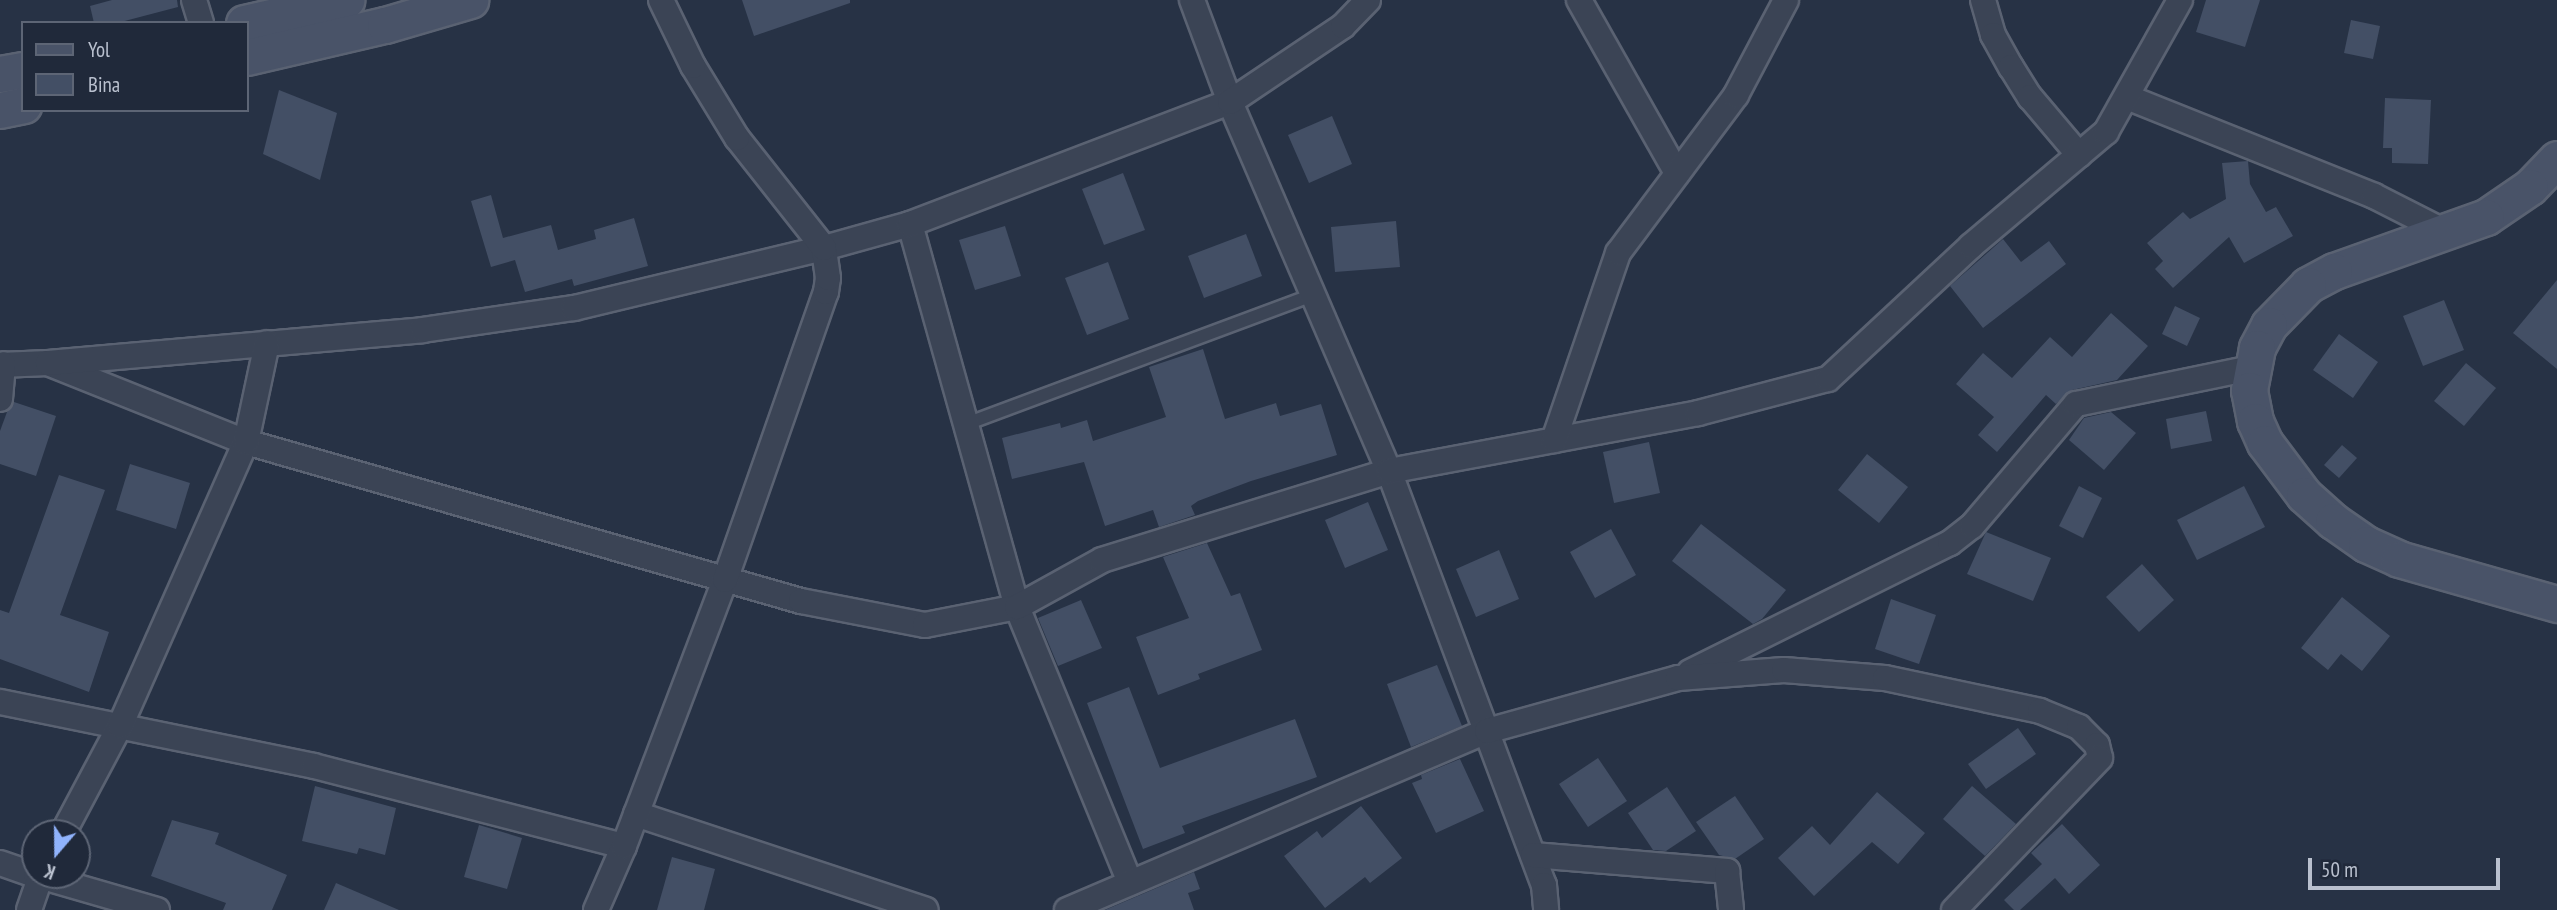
<!DOCTYPE html>
<style>
body{margin:0}
#map{position:relative;width:2557px;height:910px;overflow:hidden;background:#273245;font-family:"PT Sans Narrow",sans-serif}
div>[style]{position:absolute}
.building>*{inset:0;background:#434f65}
.roads{filter:drop-shadow(2px 0 #5a6272) drop-shadow(-2px 0 #5a6272) drop-shadow(0 2px #5a6272) drop-shadow(0 -2px #5a6272)}
.lane>*{height:12px;margin:-6px;padding:0 6px;transform-origin:6px;border-radius:6px;background:#3b4455}
.street>*{height:24px;margin:-12px;padding:0 12px;transform-origin:12px;border-radius:12px;background:#3b4455}
.secondary>*{height:35px;margin:-17.5px;padding:0 17.5px;transform-origin:17.5px;border-radius:17.5px;background:#495368}
span{translate:-50% -50%;white-space:nowrap;text-align:center;line-height:1.15;-webkit-text-stroke:6px #20293a;paint-order:stroke}
.legend{position:absolute;left:21px;top:21px;width:228px;height:91px;box-sizing:border-box;background:#20293a;border:2px solid #5d6575;margin:0;padding:9px 12px;list-style:none;font-size:21px;color:#b9c0ce}
.legend li{display:flex;align-items:center;gap:14px;height:35px}
.legend b{width:35px;border:2px solid #5d6575}
.north{position:absolute;left:21px;top:819px;width:70px;height:70px;box-sizing:border-box;background:#20293a;border:2px solid #5d6575;border-radius:50%;rotate:200deg;font-size:19px;font-weight:700;line-height:28px;text-align:center;color:#b9c0ce}
.north::after{content:'';display:block;margin:auto;width:24px;height:32px;background:#90b3fc;clip-path:polygon(50% 0,100% 100%,50% 72%,0 100%)}
.scale{position:absolute;left:2308px;top:858px;width:192px;height:32px;box-sizing:border-box;border:4px solid #b9c0ce;border-top:0;padding-left:9px;font-size:21px;line-height:24px;white-space:nowrap;color:#b9c0ce;-webkit-text-stroke:5px #20293a;paint-order:stroke}
</style>
<div id="map">
<div class="building">
<i style="clip-path:polygon(112px 0,177px 0,178px 7px,117px 23px,94px 23px,90px 6px)"></i>
<i style="clip-path:polygon(742px 0,850px 0,850px 3px,754px 36px)"></i>
<i style="clip-path:polygon(2206px 0,2260px 0,2245px 47px,2196px 32px)"></i>
<i style="clip-path:polygon(2351px 20px,2380px 26px,2373px 59px,2344px 53px)"></i>
<i style="clip-path:polygon(279px 90px,337px 113px,320px 180px,263px 154px)"></i>
<i style="clip-path:polygon(2385px 98px,2431px 100px,2428px 164px,2392px 163px,2392px 148px,2383px 148px)"></i>
<i style="clip-path:polygon(1332px 116px,1352px 164px,1309px 183px,1288px 135px)"></i>
<i style="clip-path:polygon(2248px 161px,2250px 184px,2266px 212px,2276px 207px,2293px 236px,2244px 263px,2229px 237px,2173px 288px,2155px 269px,2163px 261px,2147px 243px,2183px 212px,2190px 219px,2226px 199px,2222px 163px)"></i>
<i style="clip-path:polygon(1123px 173px,1145px 230px,1104px 245px,1082px 189px)"></i>
<i style="clip-path:polygon(491px 195px,503px 238px,551px 225px,558px 250px,596px 239px,594px 230px,634px 218px,648px 266px,574px 286px,572px 279px,525px 292px,515px 260px,491px 267px,471px 201px)"></i>
<i style="clip-path:polygon(1396px 221px,1400px 267px,1335px 272px,1331px 227px)"></i>
<i style="clip-path:polygon(1005px 226px,1021px 276px,975px 290px,959px 240px)"></i>
<i style="clip-path:polygon(1246px 234px,1262px 276px,1204px 298px,1188px 256px)"></i>
<i style="clip-path:polygon(2003px 239px,2021px 262px,2049px 241px,2066px 264px,1983px 328px,1950px 286px)"></i>
<i style="clip-path:polygon(1108px 262px,1129px 319px,1087px 335px,1065px 278px)"></i>
<i style="clip-path:polygon(2557px 280px,2557px 369px,2513px 333px)"></i>
<i style="clip-path:polygon(2444px 300px,2464px 350px,2423px 366px,2403px 316px)"></i>
<i style="clip-path:polygon(2175px 306px,2200px 318px,2187px 346px,2162px 334px)"></i>
<i style="clip-path:polygon(2111px 313px,2148px 346px,2117px 380px,2072px 390px,2056px 404px,2046px 395px,1997px 452px,1978px 435px,1994px 417px,1956px 384px,1983px 353px,2012px 378px,2050px 337px,2072px 357px)"></i>
<i style="clip-path:polygon(2339px 334px,2378px 362px,2353px 398px,2313px 370px)"></i>
<i style="clip-path:polygon(1203px 349px,1225px 419px,1276px 403px,1280px 416px,1321px 404px,1337px 455px,1251px 481px,1198px 501px,1191px 506px,1195px 515px,1159px 527px,1153px 510px,1105px 526px,1084px 462px,1012px 479px,1002px 438px,1060px 423px,1061px 428px,1087px 420px,1093px 441px,1166px 417px,1149px 367px)"></i>
<i style="clip-path:polygon(2466px 363px,2496px 388px,2464px 426px,2434px 401px)"></i>
<i style="clip-path:polygon(14px 402px,56px 416px,36px 476px,0 464px,0 431px,7px 412px)"></i>
<i style="clip-path:polygon(2206px 411px,2212px 441px,2171px 449px,2166px 419px)"></i>
<i style="clip-path:polygon(2111px 412px,2136px 433px,2104px 470px,2069px 440px,2084px 418px)"></i>
<i style="clip-path:polygon(1649px 442px,1660px 493px,1614px 503px,1603px 452px)"></i>
<i style="clip-path:polygon(2342px 445px,2357px 458px,2339px 478px,2324px 465px)"></i>
<i style="clip-path:polygon(1867px 454px,1908px 487px,1879px 523px,1838px 490px)"></i>
<i style="clip-path:polygon(130px 464px,190px 483px,176px 529px,116px 510px)"></i>
<i style="clip-path:polygon(59px 475px,105px 490px,60px 615px,109px 632px,89px 692px,0 659px,0 610px,9px 613px)"></i>
<i style="clip-path:polygon(2079px 486px,2102px 498px,2083px 538px,2059px 526px)"></i>
<i style="clip-path:polygon(2244px 486px,2265px 527px,2197px 560px,2177px 520px)"></i>
<i style="clip-path:polygon(1368px 502px,1388px 550px,1345px 568px,1325px 520px)"></i>
<i style="clip-path:polygon(1701px 524px,1786px 590px,1762px 619px,1753px 624px,1672px 561px)"></i>
<i style="clip-path:polygon(1611px 529px,1636px 575px,1595px 598px,1570px 552px)"></i>
<i style="clip-path:polygon(1986px 532px,2051px 558px,2033px 601px,1967px 574px)"></i>
<i style="clip-path:polygon(1207px 543px,1231px 596px,1240px 593px,1262px 650px,1198px 674px,1200px 679px,1158px 695px,1136px 637px,1189px 618px,1163px 557px)"></i>
<i style="clip-path:polygon(1499px 550px,1519px 599px,1476px 617px,1456px 569px)"></i>
<i style="clip-path:polygon(2142px 564px,2174px 600px,2139px 632px,2106px 597px)"></i>
<i style="clip-path:polygon(2342px 597px,2390px 636px,2362px 671px,2341px 654px,2328px 670px,2301px 648px)"></i>
<i style="clip-path:polygon(1891px 599px,1936px 615px,1919px 664px,1875px 649px)"></i>
<i style="clip-path:polygon(1081px 600px,1102px 648px,1058px 666px,1038px 618px)"></i>
<i style="clip-path:polygon(1437px 665px,1462px 726px,1411px 747px,1387px 684px)"></i>
<i style="clip-path:polygon(1129px 687px,1160px 768px,1295px 719px,1317px 777px,1182px 826px,1185px 833px,1143px 849px,1087px 703px)"></i>
<i style="clip-path:polygon(2018px 728px,2036px 754px,1986px 789px,1968px 764px)"></i>
<i style="clip-path:polygon(1598px 758px,1627px 801px,1588px 827px,1559px 784px)"></i>
<i style="clip-path:polygon(1460px 759px,1484px 811px,1436px 833px,1412px 783px,1422px 779px,1421px 775px)"></i>
<i style="clip-path:polygon(315px 786px,396px 808px,385px 855px,359px 848px,357px 854px,302px 841px)"></i>
<i style="clip-path:polygon(1972px 786px,2016px 824px,1985px 856px,1943px 819px)"></i>
<i style="clip-path:polygon(1667px 787px,1696px 831px,1666px 851px,1653px 850px,1628px 813px)"></i>
<i style="clip-path:polygon(1877px 792px,1925px 833px,1898px 864px,1872px 842px,1814px 896px,1778px 858px,1812px 826px,1830px 845px)"></i>
<i style="clip-path:polygon(1735px 796px,1764px 839px,1735px 859px,1719px 855px,1696px 822px)"></i>
<i style="clip-path:polygon(1361px 806px,1402px 858px,1370px 883px,1365px 877px,1325px 908px,1284px 856px,1317px 831px,1322px 838px)"></i>
<i style="clip-path:polygon(172px 820px,219px 833px,215px 844px,287px 875px,272px 910px,223px 910px,226px 903px,151px 876px)"></i>
<i style="clip-path:polygon(2062px 824px,2100px 865px,2069px 894px,2055px 878px,2020px 910px,2014px 910px,2004px 900px,2042px 864px,2031px 853px)"></i>
<i style="clip-path:polygon(479px 825px,522px 838px,507px 889px,464px 877px)"></i>
<i style="clip-path:polygon(672px 857px,715px 869px,704px 910px,657px 910px)"></i>
<i style="clip-path:polygon(1194px 872px,1200px 889px,1188px 893px,1194px 910px,1105px 910px)"></i>
<i style="clip-path:polygon(336px 883px,399px 910px,324px 910px)"></i>
</div>
<div class="roads">
<div class="lane">
<i style="left:966px;top:424px;width:370px;rotate:-20.4deg"></i>
</div>
<div class="street">
<i style="left:194px;top:0;width:24px;rotate:73deg"></i>
<i style="left:1192px;top:0;width:109px;rotate:69.6deg"></i>
<i style="left:1230px;top:102px;width:402px;rotate:66.7deg"></i>
<i style="left:1389px;top:471px;width:442px;rotate:69.5deg"></i>
<i style="left:1544px;top:885px;width:25px;rotate:85deg"></i>
<i style="left:1579px;top:0;width:199px;rotate:60.5deg"></i>
<i style="left:1983px;top:0;width:36px;rotate:74deg"></i>
<i style="left:1993px;top:35px;width:37px;rotate:61deg"></i>
<i style="left:2011px;top:67px;width:36px;rotate:58deg"></i>
<i style="left:2030px;top:97px;width:76px;rotate:49.8deg"></i>
<i style="left:2127px;top:97px;width:266px;rotate:21.8deg"></i>
<i style="left:2374px;top:196px;width:82px;rotate:26.9deg"></i>
<i style="left:910px;top:224px;width:398px;rotate:74.4deg"></i>
<i style="left:1017px;top:607px;width:298px;rotate:67.7deg"></i>
<i style="left:48px;top:363px;width:213px;rotate:21.8deg"></i>
<i style="left:246px;top:442px;width:577px;rotate:15.99deg"></i>
<i style="left:801px;top:601px;width:126px;rotate:11deg"></i>
<i style="left:925px;top:625px;width:94px;rotate:-11.1deg"></i>
<i style="left:1017px;top:607px;width:97px;rotate:-28.9deg"></i>
<i style="left:1102px;top:560px;width:300px;rotate:-17.2deg"></i>
<i style="left:1389px;top:471px;width:314px;rotate:-10.6deg"></i>
<i style="left:1698px;top:413px;width:134px;rotate:-14.7deg"></i>
<i style="left:1828px;top:379px;width:195px;rotate:-42.9deg"></i>
<i style="left:1971px;top:246px;width:177px;rotate:-40.2deg"></i>
<i style="left:2106px;top:132px;width:151px;rotate:-60.7deg"></i>
<i style="left:0;top:365px;width:48px;rotate:-2.4deg"></i>
<i style="left:48px;top:363px;width:376px;rotate:-5deg"></i>
<i style="left:423px;top:330px;width:153px;rotate:-8.3deg"></i>
<i style="left:574px;top:308px;width:257px;rotate:-13.5deg"></i>
<i style="left:824px;top:248px;width:89px;rotate:-15.6deg"></i>
<i style="left:910px;top:224px;width:342px;rotate:-20.9deg"></i>
<i style="left:1230px;top:102px;width:136px;rotate:-33.9deg"></i>
<i style="left:1343px;top:26px;width:36px;rotate:-46deg"></i>
<i style="left:0;top:399px;width:35px;rotate:-85deg"></i>
<i style="left:1554px;top:440px;width:198px;rotate:-71.1deg"></i>
<i style="left:1618px;top:253px;width:197px;rotate:-53.2deg"></i>
<i style="left:1736px;top:95px;width:107px;rotate:-62.2deg"></i>
<i style="left:1690px;top:672px;width:290px;rotate:-26.4deg"></i>
<i style="left:1950px;top:543px;width:28px;rotate:-38deg"></i>
<i style="left:1972px;top:526px;width:160px;rotate:-49.6deg"></i>
<i style="left:2076px;top:404px;width:179px;rotate:-11.6deg"></i>
<i style="left:0;top:702px;width:320px;rotate:11.5deg"></i>
<i style="left:314px;top:766px;width:320px;rotate:14.5deg"></i>
<i style="left:636px;top:814px;width:305px;rotate:18.3deg"></i>
<i style="left:63px;top:833px;width:121px;rotate:-62deg"></i>
<i style="left:120px;top:726px;width:311px;rotate:-66.1deg"></i>
<i style="left:246px;top:442px;width:101px;rotate:-78deg"></i>
<i style="left:1533px;top:855px;width:195px;rotate:4.7deg"></i>
<i style="left:1727px;top:871px;width:39px;rotate:84deg"></i>
<i style="left:0;top:863px;width:37px;rotate:19deg"></i>
<i style="left:36px;top:875px;width:126px;rotate:16.1deg"></i>
<i style="left:29px;top:910px;width:37px;rotate:-71deg"></i>
<i style="left:596px;top:910px;width:70px;rotate:-66.4deg"></i>
<i style="left:624px;top:846px;width:285px;rotate:-69.2deg"></i>
<i style="left:725px;top:580px;width:305px;rotate:-70.7deg"></i>
<i style="left:826px;top:292px;width:14px;rotate:-82deg"></i>
<i style="left:828px;top:278px;width:30px;rotate:-98deg"></i>
<i style="left:824px;top:248px;width:140px;rotate:-128.3deg"></i>
<i style="left:737px;top:138px;width:84px;rotate:-121.4deg"></i>
<i style="left:693px;top:66px;width:73px;rotate:-115.9deg"></i>
<i style="left:1067px;top:910px;width:457px;rotate:-23.1deg"></i>
<i style="left:1487px;top:731px;width:198px;rotate:-15.5deg"></i>
<i style="left:1678px;top:678px;width:106px;rotate:-4.3deg"></i>
<i style="left:1784px;top:670px;width:101px;rotate:4.5deg"></i>
<i style="left:1885px;top:678px;width:158px;rotate:12deg"></i>
<i style="left:2040px;top:711px;width:42px;rotate:22.3deg"></i>
<i style="left:2079px;top:727px;width:25px;rotate:45deg"></i>
<i style="left:2097px;top:745px;width:13px;rotate:77deg"></i>
<i style="left:2100px;top:758px;width:211px;rotate:133.8deg"></i>
</div>
<div class="secondary">
<i style="left:244px;top:23px;width:105px;rotate:-12.7deg"></i>
<i style="left:247px;top:57px;width:142px;rotate:-13.1deg"></i>
<i style="left:385px;top:25px;width:89px;rotate:-16.4deg"></i>
<i style="left:0;top:74px;width:23px;rotate:-10deg"></i>
<i style="left:0;top:110px;width:24px;rotate:-12deg"></i>
<i style="left:2557px;top:159px;width:39px;rotate:134deg"></i>
<i style="left:2530px;top:187px;width:53px;rotate:145.7deg"></i>
<i style="left:2486px;top:217px;width:161px;rotate:160.4deg"></i>
<i style="left:2334px;top:271px;width:30px;rotate:152deg"></i>
<i style="left:2308px;top:285px;width:56px;rotate:134.3deg"></i>
<i style="left:2269px;top:325px;width:26px;rotate:118deg"></i>
<i style="left:2257px;top:348px;width:43px;rotate:100.8deg"></i>
<i style="left:2249px;top:390px;width:32px;rotate:79deg"></i>
<i style="left:2255px;top:421px;width:24px;rotate:66deg"></i>
<i style="left:2265px;top:443px;width:65px;rotate:53.1deg"></i>
<i style="left:2304px;top:495px;width:39px;rotate:42deg"></i>
<i style="left:2333px;top:521px;width:40px;rotate:34.9deg"></i>
<i style="left:2366px;top:544px;width:36px;rotate:24deg"></i>
<i style="left:2399px;top:559px;width:164px;rotate:15.9deg"></i>
</div>
</div>
<ul class="legend">
<li><b style="height:9px;background:#495368"></b>Yol</li>
<li><b style="height:19px;background:#434f65"></b>Bina</li>
</ul>
<div class="north">K</div>
<div class="scale">50 m</div>
</div>
